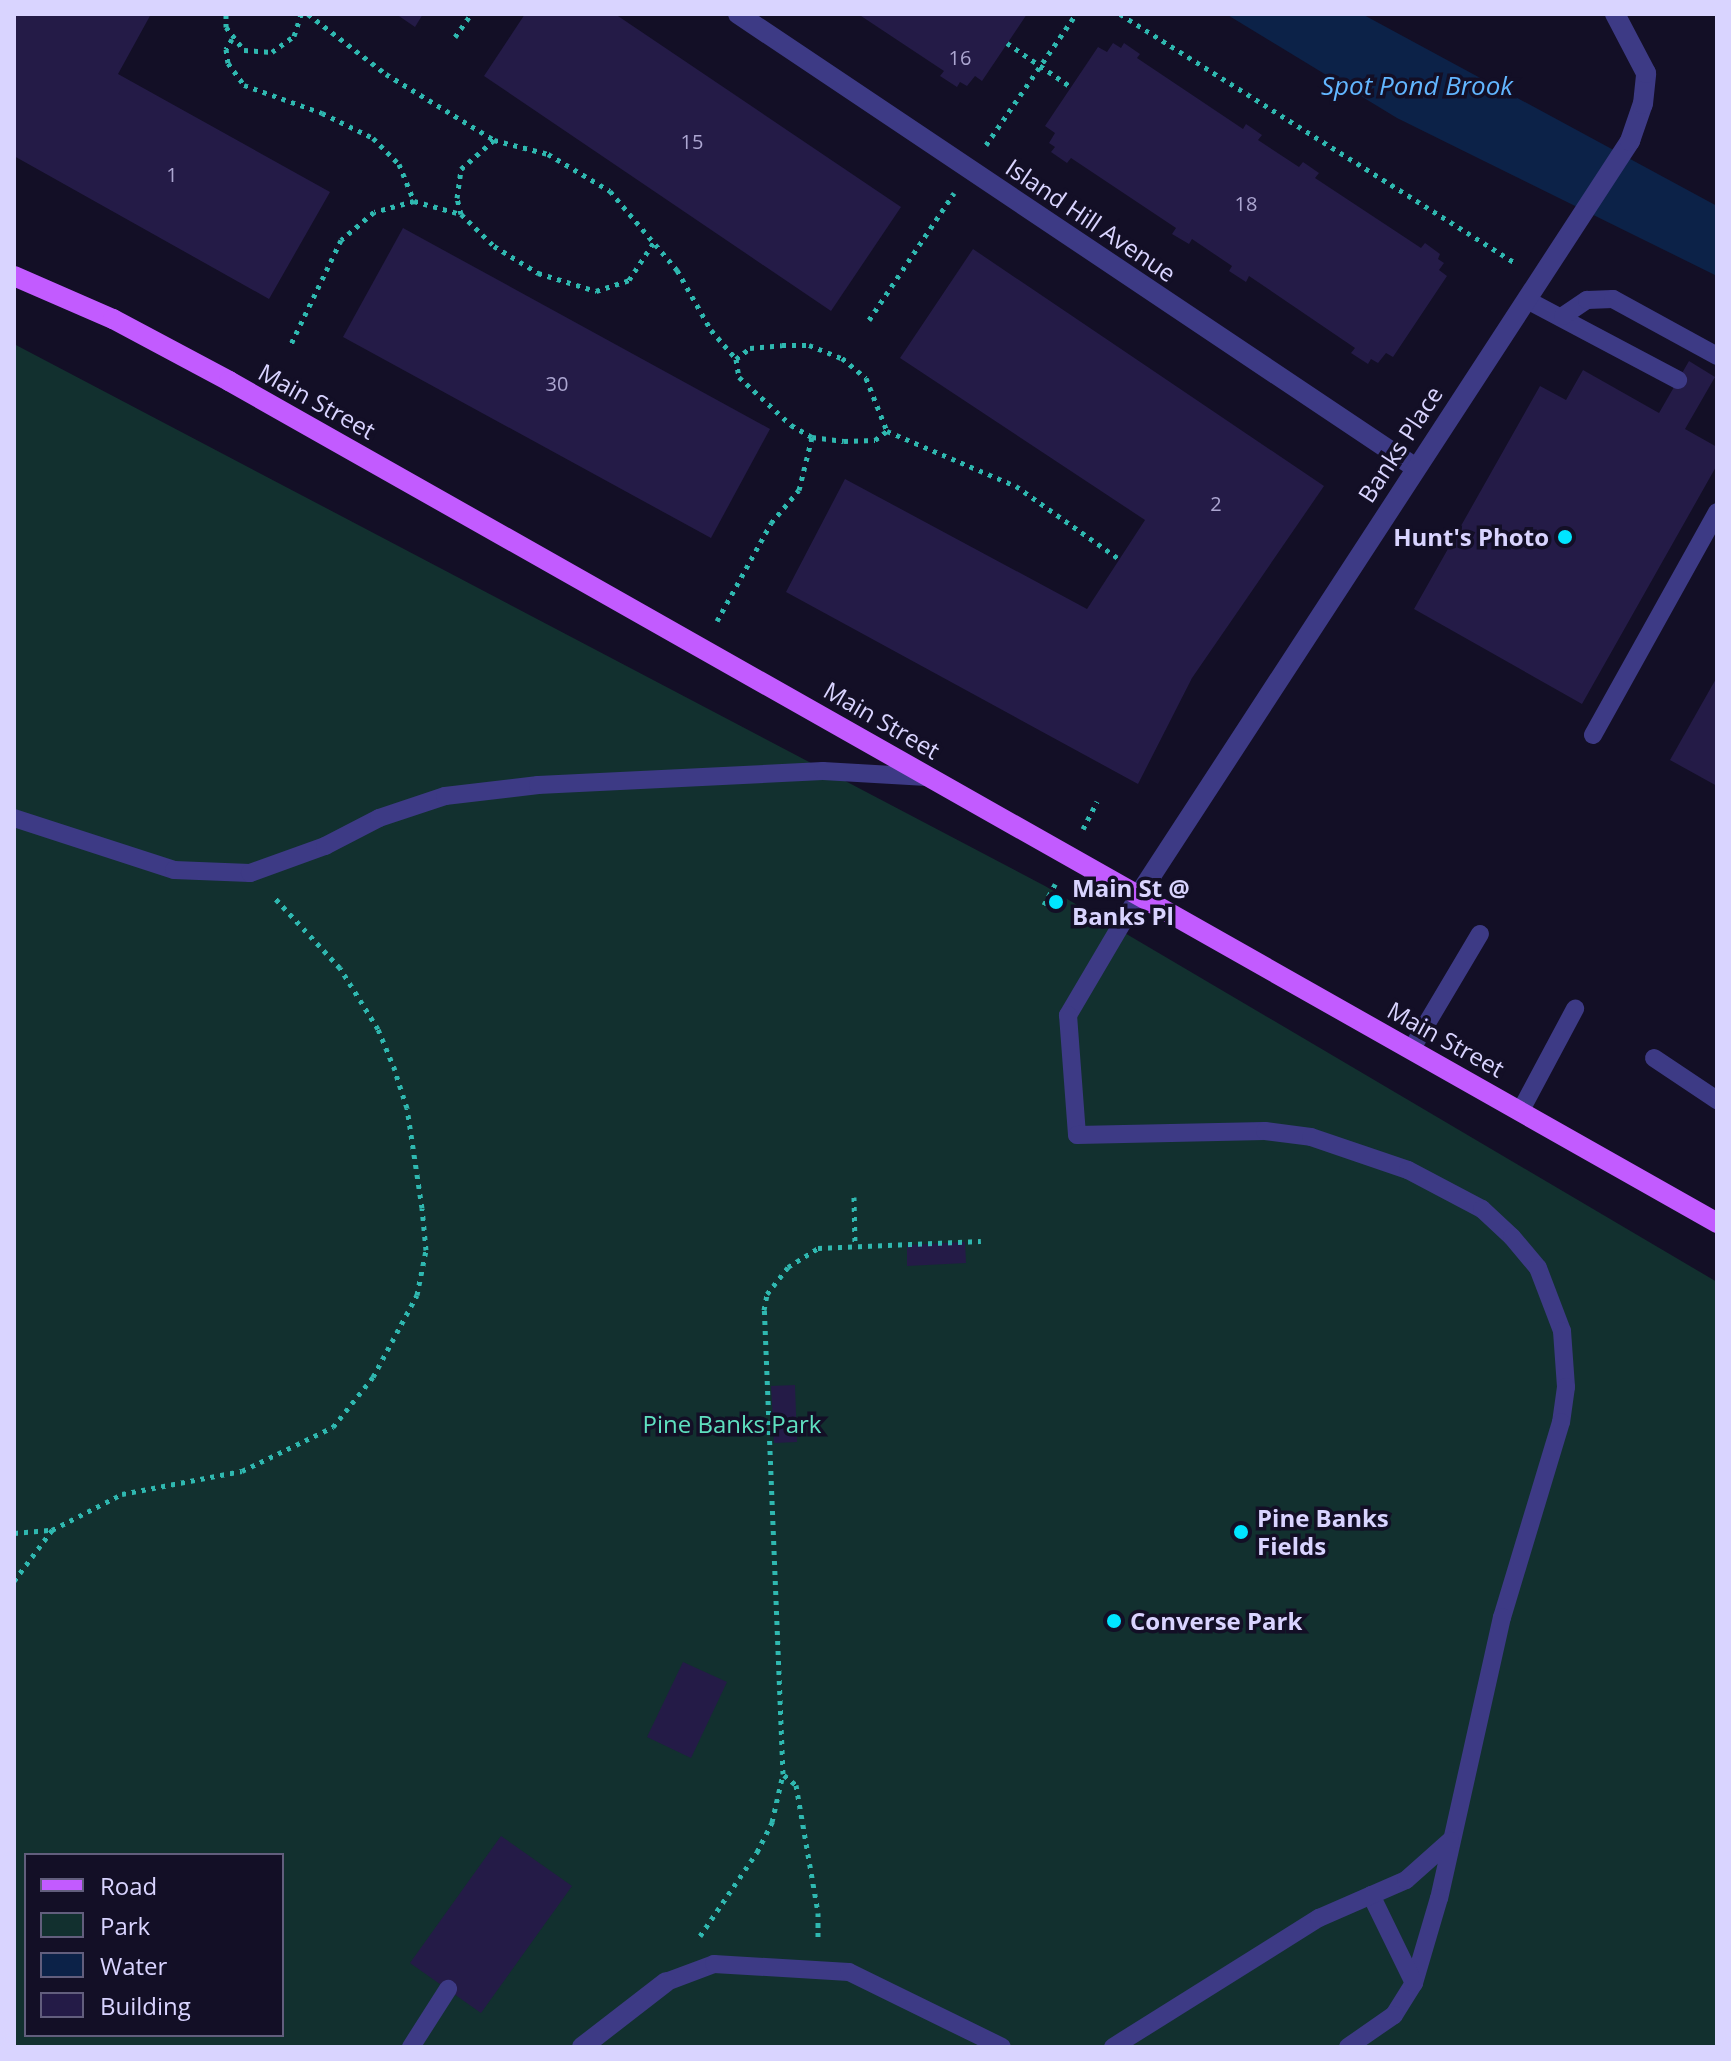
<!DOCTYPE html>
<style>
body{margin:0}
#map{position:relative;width:1731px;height:2061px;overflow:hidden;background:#130f26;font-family:"Open Sans",sans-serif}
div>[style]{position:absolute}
.green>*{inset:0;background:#12302f}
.water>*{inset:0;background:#0c2248}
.building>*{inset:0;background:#241b47}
.path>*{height:5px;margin-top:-2.5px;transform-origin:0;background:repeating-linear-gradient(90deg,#2fb8b0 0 4px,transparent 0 10px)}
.service>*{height:18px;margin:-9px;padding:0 9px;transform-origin:9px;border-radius:9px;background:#3d3a85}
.minor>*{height:20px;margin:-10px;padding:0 10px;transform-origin:10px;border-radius:10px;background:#3d3a85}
.primary>*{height:20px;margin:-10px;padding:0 10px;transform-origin:10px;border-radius:10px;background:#c25bff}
.dots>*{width:22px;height:22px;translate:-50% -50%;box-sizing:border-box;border:4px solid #130f26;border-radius:50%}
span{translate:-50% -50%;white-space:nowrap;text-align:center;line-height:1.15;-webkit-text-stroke:7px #130f26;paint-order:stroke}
.number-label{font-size:20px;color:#aca6d1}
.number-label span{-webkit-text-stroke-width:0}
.street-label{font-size:24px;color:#d9d4ff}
.poi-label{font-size:24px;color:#d9d4ff;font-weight:700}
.right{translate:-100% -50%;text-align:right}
.left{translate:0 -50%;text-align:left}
.park-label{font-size:24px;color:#5fe0c0}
.water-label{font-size:26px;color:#62b6ff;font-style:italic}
.frame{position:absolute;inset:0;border:16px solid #d9d4ff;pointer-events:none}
.legend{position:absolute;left:24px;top:1853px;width:260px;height:184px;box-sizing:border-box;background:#130f26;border:2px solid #625e7d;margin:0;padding:10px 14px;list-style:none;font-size:24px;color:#d9d4ff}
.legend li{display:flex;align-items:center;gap:16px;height:40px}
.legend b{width:40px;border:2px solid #625e7d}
</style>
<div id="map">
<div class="green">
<i style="clip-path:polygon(evenodd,14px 344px,1045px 886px,1717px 1282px,1717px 2047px,14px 2047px,14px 344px,26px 1855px,282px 1855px,282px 2035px,26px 2035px,26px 1855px)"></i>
</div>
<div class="water">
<i style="clip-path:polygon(1226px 14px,1362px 14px,1717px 206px,1717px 276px,1397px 118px)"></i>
</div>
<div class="building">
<i style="clip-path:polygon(14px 14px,151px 14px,118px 74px,330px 192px,269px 299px,14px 156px)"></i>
<i style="clip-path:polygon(396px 14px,423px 14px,415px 27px)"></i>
<i style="clip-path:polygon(525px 14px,615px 14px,901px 207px,831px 311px,484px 76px)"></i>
<i style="clip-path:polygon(858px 14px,1027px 14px,982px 81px,975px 76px,967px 86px,960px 82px,957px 87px,940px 76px,944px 71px)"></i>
<i style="clip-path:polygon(1113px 43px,1121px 48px,1124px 43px,1140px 54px,1137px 58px,1243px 129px,1246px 124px,1262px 135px,1258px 140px,1299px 167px,1303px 162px,1319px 173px,1315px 178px,1421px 248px,1425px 243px,1440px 254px,1438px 259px,1444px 263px,1439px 270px,1447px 276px,1393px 357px,1386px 353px,1378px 363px,1371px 359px,1368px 364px,1351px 353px,1355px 348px,1249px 276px,1246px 282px,1229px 271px,1232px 266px,1192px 239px,1189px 244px,1172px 234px,1176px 228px,1071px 158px,1067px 163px,1051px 152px,1055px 147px,1049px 143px,1055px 133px,1045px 126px,1098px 47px,1107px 52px)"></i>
<i style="clip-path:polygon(403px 228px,770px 429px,711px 538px,343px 337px)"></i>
<i style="clip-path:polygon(973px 249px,1324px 486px,1192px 678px,1138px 784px,786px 592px,845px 479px,1087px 609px,1145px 520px,900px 358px)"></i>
<i style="clip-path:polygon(1689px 361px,1715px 377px,1685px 429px,1717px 447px,1717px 465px,1582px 704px,1414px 609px,1540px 386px,1566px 400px,1583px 370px,1659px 413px)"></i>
<i style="clip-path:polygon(1717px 677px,1717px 786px,1670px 760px)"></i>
<i style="clip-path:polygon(965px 1242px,966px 1263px,907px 1266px,907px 1245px)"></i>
<i style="clip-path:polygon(795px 1385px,797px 1442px,774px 1443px,771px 1386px)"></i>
<i style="clip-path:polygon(683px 1662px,727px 1682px,691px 1758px,647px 1737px)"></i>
<i style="clip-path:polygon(501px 1836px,572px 1886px,481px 2013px,410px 1963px)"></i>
</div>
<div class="path">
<i style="left:226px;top:14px;width:13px;rotate:90deg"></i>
<i style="left:226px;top:27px;width:29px;rotate:52deg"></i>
<i style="left:244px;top:50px;width:28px;rotate:4deg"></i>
<i style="left:272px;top:52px;width:27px;rotate:-36deg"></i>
<i style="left:294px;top:36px;width:23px;rotate:-72deg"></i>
<i style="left:308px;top:14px;width:98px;rotate:37.6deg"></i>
<i style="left:386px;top:74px;width:127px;rotate:31.4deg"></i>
<i style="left:494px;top:140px;width:56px;rotate:14.5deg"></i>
<i style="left:548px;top:154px;width:72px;rotate:30.8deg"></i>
<i style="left:610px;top:191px;width:104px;rotate:49.7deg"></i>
<i style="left:677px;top:270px;width:69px;rotate:60.5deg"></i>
<i style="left:711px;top:330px;width:38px;rotate:49deg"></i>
<i style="left:736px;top:359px;width:18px;rotate:81deg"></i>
<i style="left:739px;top:377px;width:71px;rotate:42.7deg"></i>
<i style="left:791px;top:425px;width:24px;rotate:30deg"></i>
<i style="left:812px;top:437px;width:32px;rotate:7deg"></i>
<i style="left:844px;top:441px;width:31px;rotate:-2deg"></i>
<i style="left:875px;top:440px;width:15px;rotate:-37deg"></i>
<i style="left:887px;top:431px;width:140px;rotate:23.1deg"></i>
<i style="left:1016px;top:486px;width:126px;rotate:35.3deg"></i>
<i style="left:1120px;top:14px;width:467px;rotate:32.2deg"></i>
<i style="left:455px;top:37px;width:28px;rotate:-55deg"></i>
<i style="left:232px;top:39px;width:12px;rotate:121deg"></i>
<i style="left:226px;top:49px;width:14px;rotate:82deg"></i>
<i style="left:228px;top:63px;width:27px;rotate:54deg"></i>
<i style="left:244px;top:85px;width:83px;rotate:19.7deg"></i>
<i style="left:322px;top:113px;width:57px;rotate:26.1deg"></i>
<i style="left:373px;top:138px;width:37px;rotate:45deg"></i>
<i style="left:399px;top:164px;width:40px;rotate:68deg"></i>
<i style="left:414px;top:201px;width:41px;rotate:164.6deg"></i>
<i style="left:374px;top:212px;width:43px;rotate:139.7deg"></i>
<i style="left:341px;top:240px;width:118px;rotate:115.7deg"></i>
<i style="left:1007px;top:43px;width:78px;rotate:34.5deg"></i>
<i style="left:986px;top:145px;width:159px;rotate:-55.5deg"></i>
<i style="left:414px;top:201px;width:49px;rotate:15.5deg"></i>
<i style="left:461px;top:214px;width:46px;rotate:44.1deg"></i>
<i style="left:494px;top:246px;width:52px;rotate:31.5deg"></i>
<i style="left:538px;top:273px;width:61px;rotate:17.2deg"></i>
<i style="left:596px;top:291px;width:35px;rotate:-18deg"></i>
<i style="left:629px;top:280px;width:45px;rotate:-56.7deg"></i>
<i style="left:461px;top:214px;width:16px;rotate:-104deg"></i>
<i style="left:457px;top:198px;width:29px;rotate:-82deg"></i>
<i style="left:461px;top:169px;width:44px;rotate:-41.3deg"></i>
<i style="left:869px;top:320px;width:153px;rotate:-56.2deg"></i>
<i style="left:736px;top:359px;width:18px;rotate:-38deg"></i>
<i style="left:750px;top:348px;width:32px;rotate:-5deg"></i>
<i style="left:782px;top:345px;width:27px"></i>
<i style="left:809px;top:345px;width:35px;rotate:22deg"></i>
<i style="left:842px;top:358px;width:31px;rotate:40deg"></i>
<i style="left:866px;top:378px;width:57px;rotate:68.4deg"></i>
<i style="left:717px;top:621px;width:112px;rotate:-61.1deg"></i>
<i style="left:771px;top:523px;width:43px;rotate:-49.7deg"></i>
<i style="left:799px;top:490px;width:55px;rotate:-76.2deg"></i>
<i style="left:1083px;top:829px;width:31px;rotate:-63deg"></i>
<i style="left:1044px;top:905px;width:24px;rotate:-62deg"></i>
<i style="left:854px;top:1197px;width:49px;rotate:88.8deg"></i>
<i style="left:14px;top:1533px;width:38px;rotate:-5deg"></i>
<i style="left:14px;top:1581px;width:64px;rotate:-53.3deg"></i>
<i style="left:52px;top:1530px;width:79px;rotate:-27.2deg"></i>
<i style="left:122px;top:1494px;width:122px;rotate:-10.9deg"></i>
<i style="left:242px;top:1471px;width:101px;rotate:-25.8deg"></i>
<i style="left:333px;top:1427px;width:64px;rotate:-51.3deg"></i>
<i style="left:373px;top:1377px;width:93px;rotate:-61.8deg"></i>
<i style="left:417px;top:1295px;width:46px;rotate:-78.7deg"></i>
<i style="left:426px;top:1250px;width:42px;rotate:-95.4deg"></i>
<i style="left:422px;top:1208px;width:101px;rotate:-98.5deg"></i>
<i style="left:407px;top:1108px;width:40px;rotate:-108deg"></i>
<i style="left:395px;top:1070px;width:44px;rotate:-112.5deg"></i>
<i style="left:378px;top:1029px;width:72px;rotate:-121.9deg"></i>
<i style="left:340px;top:968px;width:97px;rotate:-132.9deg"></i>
<i style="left:784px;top:1775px;width:16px;rotate:40deg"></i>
<i style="left:796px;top:1785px;width:130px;rotate:80.2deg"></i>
<i style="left:818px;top:1913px;width:28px;rotate:90deg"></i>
<i style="left:700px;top:1936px;width:102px;rotate:-55.8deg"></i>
<i style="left:757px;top:1852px;width:34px;rotate:-63deg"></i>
<i style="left:772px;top:1822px;width:49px;rotate:-77.1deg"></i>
<i style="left:783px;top:1774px;width:464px;rotate:-92.3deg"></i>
<i style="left:764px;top:1310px;width:16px;rotate:-79deg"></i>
<i style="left:767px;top:1294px;width:34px;rotate:-52deg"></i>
<i style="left:788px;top:1267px;width:36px;rotate:-32deg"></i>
<i style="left:818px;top:1248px;width:163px;rotate:-2.5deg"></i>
</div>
<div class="service">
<i style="left:1527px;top:300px;width:171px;rotate:27.9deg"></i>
<i style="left:1563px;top:316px;width:29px;rotate:-34deg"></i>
<i style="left:1587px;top:300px;width:26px;rotate:-2deg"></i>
<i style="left:1613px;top:299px;width:119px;rotate:28.7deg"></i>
<i style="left:1593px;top:735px;width:255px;rotate:-60.9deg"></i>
<i style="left:14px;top:818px;width:168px;rotate:18deg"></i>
<i style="left:174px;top:870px;width:76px;rotate:2.3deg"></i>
<i style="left:250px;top:873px;width:80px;rotate:-19.8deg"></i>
<i style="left:325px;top:846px;width:61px;rotate:-27.4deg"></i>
<i style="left:379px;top:818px;width:70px;rotate:-18.4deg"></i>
<i style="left:445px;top:796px;width:94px;rotate:-6.7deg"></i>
<i style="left:538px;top:785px;width:285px;rotate:-2.8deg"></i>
<i style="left:823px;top:771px;width:104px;rotate:3.3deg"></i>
<i style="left:1140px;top:893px;width:142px;rotate:120.5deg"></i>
<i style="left:1068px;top:1015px;width:120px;rotate:85.7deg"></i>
<i style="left:1077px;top:1135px;width:188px;rotate:-1.2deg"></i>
<i style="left:1265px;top:1131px;width:46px;rotate:7.4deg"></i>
<i style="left:1311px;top:1137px;width:102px;rotate:18.8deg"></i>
<i style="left:1408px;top:1170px;width:84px;rotate:27.8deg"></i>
<i style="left:1482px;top:1209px;width:41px;rotate:43deg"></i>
<i style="left:1512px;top:1237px;width:40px;rotate:50deg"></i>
<i style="left:1538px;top:1268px;width:67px;rotate:69.1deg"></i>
<i style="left:1562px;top:1331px;width:56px;rotate:85.9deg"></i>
<i style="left:1566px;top:1387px;width:35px;rotate:98deg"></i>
<i style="left:1561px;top:1422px;width:204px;rotate:106.8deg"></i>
<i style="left:1502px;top:1617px;width:288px;rotate:102.6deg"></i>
<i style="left:1439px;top:1898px;width:89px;rotate:106.4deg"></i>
<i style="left:1414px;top:1983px;width:38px;rotate:122deg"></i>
<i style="left:1394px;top:2015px;width:56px;rotate:145.2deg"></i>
<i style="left:1411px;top:1050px;width:135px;rotate:-59.3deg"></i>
<i style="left:1654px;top:1058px;width:76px;rotate:33.7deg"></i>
<i style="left:1521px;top:1110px;width:115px;rotate:-61.9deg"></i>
<i style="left:1371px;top:1895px;width:98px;rotate:64deg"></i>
<i style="left:666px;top:1982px;width:51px;rotate:-20.6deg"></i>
<i style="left:714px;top:1964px;width:135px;rotate:3.4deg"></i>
<i style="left:849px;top:1972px;width:170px;rotate:26.1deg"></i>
<i style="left:411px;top:2047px;width:69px;rotate:-57.5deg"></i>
<i style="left:1113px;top:2047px;width:243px;rotate:-32.1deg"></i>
<i style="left:1319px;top:1918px;width:95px;rotate:-23.6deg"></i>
<i style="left:1406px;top:1880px;width:59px;rotate:-41.6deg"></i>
</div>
<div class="minor">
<i style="left:738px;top:14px;width:816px;rotate:33.81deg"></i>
<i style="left:1140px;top:893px;width:898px;rotate:-56.91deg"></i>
<i style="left:1630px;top:141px;width:39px;rotate:-71deg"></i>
<i style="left:1643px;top:104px;width:31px;rotate:-84deg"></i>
<i style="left:1646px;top:73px;width:67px;rotate:-117.7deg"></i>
<i style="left:582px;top:2047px;width:106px;rotate:-37.7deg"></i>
</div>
<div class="primary">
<i style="left:14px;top:276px;width:108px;rotate:23.5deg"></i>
<i style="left:113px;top:319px;width:132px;rotate:28.1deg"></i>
<i style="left:229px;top:381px;width:1710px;rotate:29.5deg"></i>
</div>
<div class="dots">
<i style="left:1565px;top:537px;background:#00e5ff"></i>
<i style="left:1056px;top:902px;background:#00e5ff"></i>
<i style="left:1241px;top:1532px;background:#00e5ff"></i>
<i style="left:1114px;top:1621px;background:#00e5ff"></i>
</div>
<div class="number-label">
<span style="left:960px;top:57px">16</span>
<span style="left:692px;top:141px">15</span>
<span style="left:172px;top:174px">1</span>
<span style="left:1246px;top:203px">18</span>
<span style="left:557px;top:383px">30</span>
<span style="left:1216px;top:503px">2</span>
</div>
<div class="street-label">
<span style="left:1091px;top:220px;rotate:34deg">Island Hill Avenue</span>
<span style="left:317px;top:401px;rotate:29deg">Main Street</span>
<span style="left:1400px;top:444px;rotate:-57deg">Banks Place</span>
<span style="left:882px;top:720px;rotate:30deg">Main Street</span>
<span style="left:1446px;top:1039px;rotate:29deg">Main Street</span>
</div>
<div class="poi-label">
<span class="right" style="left:1549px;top:537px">Hunt's Photo</span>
<span class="left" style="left:1072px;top:902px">Main St @<br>Banks Pl</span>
<span class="left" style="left:1257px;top:1532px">Pine Banks<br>Fields</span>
<span class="left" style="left:1130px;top:1621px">Converse Park</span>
</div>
<div class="park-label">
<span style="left:732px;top:1424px">Pine Banks Park</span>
</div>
<div class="water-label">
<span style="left:1417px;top:86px">Spot Pond Brook</span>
</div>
<div class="frame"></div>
<ul class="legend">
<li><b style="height:10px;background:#c25bff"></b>Road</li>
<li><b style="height:22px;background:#12302f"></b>Park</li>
<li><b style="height:22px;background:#0c2248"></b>Water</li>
<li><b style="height:22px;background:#241b47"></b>Building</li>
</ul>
</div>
